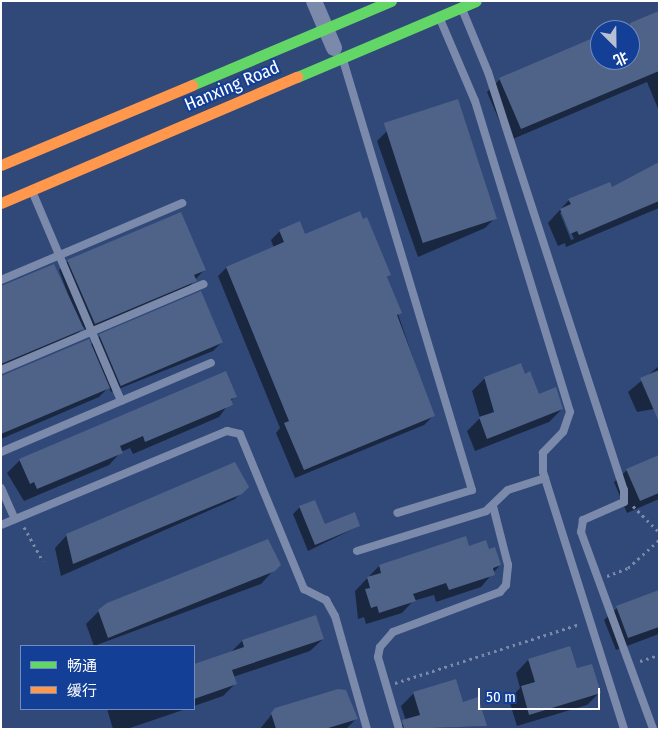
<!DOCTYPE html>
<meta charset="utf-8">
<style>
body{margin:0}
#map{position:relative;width:660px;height:730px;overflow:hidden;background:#314979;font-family:"Fira Sans Condensed","Noto Sans SC",sans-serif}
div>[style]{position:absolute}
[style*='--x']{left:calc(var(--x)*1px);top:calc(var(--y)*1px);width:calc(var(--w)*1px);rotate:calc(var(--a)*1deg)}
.shadow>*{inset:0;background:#0007}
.building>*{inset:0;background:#4f6288;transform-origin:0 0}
.path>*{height:3px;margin-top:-1.5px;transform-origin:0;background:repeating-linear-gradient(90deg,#7b8aab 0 2.5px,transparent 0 6.5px)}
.lane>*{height:8px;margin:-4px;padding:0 4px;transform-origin:4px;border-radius:4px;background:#7b8aab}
.street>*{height:16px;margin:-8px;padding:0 8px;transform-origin:8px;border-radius:8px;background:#7b8aab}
.fast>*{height:11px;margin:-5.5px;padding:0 5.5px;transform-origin:5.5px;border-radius:5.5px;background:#63d668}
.slow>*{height:11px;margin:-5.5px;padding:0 5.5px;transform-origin:5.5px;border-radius:5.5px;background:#ff974d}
span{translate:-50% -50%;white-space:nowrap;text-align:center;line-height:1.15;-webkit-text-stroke:4px #133f97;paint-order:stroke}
.street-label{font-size:18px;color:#fff}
.frame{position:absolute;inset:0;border:2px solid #fff;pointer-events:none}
.legend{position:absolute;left:20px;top:645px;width:175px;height:65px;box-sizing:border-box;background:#133f97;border:1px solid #718cc1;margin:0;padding:6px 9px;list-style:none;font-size:15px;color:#fff}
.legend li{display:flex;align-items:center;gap:10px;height:25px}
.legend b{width:25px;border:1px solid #718cc1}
.north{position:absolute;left:590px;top:20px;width:50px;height:50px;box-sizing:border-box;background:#133f97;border:1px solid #718cc1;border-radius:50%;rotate:157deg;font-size:14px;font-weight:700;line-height:20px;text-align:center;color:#fff}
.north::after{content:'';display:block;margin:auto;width:18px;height:22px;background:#b7bfd0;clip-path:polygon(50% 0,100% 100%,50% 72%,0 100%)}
.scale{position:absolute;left:478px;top:688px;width:122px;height:22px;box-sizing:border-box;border:2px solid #fff;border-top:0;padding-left:6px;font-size:15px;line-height:18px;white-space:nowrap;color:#fff;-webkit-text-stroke:4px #133f97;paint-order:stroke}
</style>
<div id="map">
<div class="shadow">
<div style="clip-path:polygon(659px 12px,659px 111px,647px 82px,508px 141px,487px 92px,500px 79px,600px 37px,600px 60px,630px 60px,630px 30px,616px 30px)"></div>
<div style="clip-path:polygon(387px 131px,495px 218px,485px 228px,418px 257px,377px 141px)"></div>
<div style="clip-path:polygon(evenodd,659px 164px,659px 208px,566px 247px,565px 243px,558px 246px,548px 223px,569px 200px,611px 189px,659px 164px,562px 211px,574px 239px,571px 240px,560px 213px,562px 211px)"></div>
<div style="clip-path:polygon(280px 231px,305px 235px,390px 275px,386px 279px,433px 416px,424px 425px,295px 478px,276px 433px,280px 428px,218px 276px,226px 268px,274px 248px,271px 240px)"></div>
<div style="clip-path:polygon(68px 261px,204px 270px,187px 289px,86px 332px,84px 327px,74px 337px,1px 368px,1px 289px,72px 306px,59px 270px)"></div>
<div style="clip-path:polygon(100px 336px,222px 342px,213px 351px,111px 392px,109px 387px,99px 397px,1px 439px,1px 376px,90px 345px)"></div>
<div style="clip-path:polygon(659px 366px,659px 408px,637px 412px,628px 392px)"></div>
<div style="clip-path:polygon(524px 375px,538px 396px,562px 409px,549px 422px,475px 451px,467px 431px,480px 418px,472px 391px,485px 378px)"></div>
<div style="clip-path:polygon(235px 396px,219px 417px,133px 454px,130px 448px,121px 452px,109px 465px,24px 501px,7px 473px,20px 460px)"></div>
<div style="clip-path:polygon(659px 456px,659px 499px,627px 513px,614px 482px,627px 470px)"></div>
<div style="clip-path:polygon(247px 487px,235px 499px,61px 576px,55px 548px,67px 535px)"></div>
<div style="clip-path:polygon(300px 507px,325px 526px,359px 526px,308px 551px,293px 514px)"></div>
<div style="clip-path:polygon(465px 538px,468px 547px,488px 551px,500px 565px,481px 587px,436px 602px,434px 595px,413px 601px,402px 613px,366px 624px,364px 617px,358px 619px,355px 591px,379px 566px)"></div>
<div style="clip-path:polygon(267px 541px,279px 564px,261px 584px,94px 646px,86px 624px,99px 611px)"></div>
<div style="clip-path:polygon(659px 592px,659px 634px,616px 650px,604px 620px,617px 608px)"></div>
<div style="clip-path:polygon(323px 639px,310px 651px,233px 677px,235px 684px,223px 696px,194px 706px,194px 665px,231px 652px,242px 641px)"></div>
<div style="clip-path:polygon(528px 660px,576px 670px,600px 692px,587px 705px,517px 726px,509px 700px,520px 688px,516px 673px)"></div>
<div style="clip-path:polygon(414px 693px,462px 704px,485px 726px,398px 729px,406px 721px,401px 706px)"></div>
<div style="clip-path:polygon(107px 709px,186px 709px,127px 729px,113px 729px)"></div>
<div style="clip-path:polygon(276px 709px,357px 718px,346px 729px,260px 729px)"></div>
</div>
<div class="building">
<div style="clip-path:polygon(659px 11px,659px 71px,521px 129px,499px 78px,600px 35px,600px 60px,630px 60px,630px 23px)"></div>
<div style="left:458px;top:99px;width:126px;height:78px;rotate:72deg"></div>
<div style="clip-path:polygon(659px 162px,659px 201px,579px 235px,577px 231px,570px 234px,560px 209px,571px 204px,568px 199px,610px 182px,612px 187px)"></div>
<div style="clip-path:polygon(360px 211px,363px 219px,367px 217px,391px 275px,387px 277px,402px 313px,397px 315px,435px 416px,304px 470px,284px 423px,289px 421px,226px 267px,284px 242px,279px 230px,300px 221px,305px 234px)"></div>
<div style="clip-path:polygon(181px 212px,206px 270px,194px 275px,197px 281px,95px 324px,67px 260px)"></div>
<div style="clip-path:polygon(54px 264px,84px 329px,1px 364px,1px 286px)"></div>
<div style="left:201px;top:291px;width:56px;height:111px;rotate:67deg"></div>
<div style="clip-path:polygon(89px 339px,110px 388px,1px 434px,1px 376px)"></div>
<div style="clip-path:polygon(521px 363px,525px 374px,530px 371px,539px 394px,556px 387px,563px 409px,487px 439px,479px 417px,494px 412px,484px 377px)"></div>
<div style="clip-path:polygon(659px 370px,659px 422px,640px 378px)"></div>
<div style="clip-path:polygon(226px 371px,237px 397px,231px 399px,233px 405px,145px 442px,143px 436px,120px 446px,123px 453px,37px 489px,34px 482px,30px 484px,19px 459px)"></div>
<div style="clip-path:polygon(659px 455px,659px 493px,640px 501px,626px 469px)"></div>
<div style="clip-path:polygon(235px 462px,249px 487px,242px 494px,73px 564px,66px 534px)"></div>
<div style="clip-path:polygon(315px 500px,325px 524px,355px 512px,360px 526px,315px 545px,299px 506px)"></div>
<div style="clip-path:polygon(466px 536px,469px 546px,486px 540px,489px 549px,495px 547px,501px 565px,493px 568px,495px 575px,449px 590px,446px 583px,413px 594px,416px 601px,379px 613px,377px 606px,371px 608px,365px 589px,370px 588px,367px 577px,381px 573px,379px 565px)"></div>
<div style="clip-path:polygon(268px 539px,281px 565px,275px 571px,108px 638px,98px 610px,107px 603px)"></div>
<div style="clip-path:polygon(659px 590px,659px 627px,628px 638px,616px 606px)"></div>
<div style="clip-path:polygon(316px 615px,324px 639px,232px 670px,237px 684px,194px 699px,194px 664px,244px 647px,242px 640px)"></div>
<div style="clip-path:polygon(570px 646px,577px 668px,592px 664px,601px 693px,529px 715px,521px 686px,535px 682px,528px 659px)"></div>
<div style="clip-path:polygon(456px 679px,463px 702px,478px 697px,487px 726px,404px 729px,402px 720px,420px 715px,413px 692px)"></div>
<div style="clip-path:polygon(338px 689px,346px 690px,358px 719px,325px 729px,276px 729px,271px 713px,275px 708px)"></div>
</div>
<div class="path">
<div style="--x:633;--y:506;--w:37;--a:45"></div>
<div style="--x:24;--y:527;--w:39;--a:61"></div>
<div style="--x:607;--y:576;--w:22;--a:-21"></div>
<div style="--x:628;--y:568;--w:42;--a:-42.1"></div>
<div style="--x:640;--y:661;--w:20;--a:-18"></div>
<div style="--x:395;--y:683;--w:194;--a:-17.7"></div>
</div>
<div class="lane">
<div style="--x:462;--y:9;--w:68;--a:67.6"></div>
<div style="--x:488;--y:72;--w:440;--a:72"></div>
<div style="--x:624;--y:490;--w:12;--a:90"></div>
<div style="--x:624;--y:502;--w:45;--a:156.3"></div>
<div style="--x:583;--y:520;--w:12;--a:99"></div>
<div style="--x:581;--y:532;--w:210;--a:69.9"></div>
<div style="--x:440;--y:19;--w:89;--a:66.9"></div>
<div style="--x:475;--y:101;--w:325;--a:73"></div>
<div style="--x:570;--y:412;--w:21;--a:109"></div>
<div style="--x:563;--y:432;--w:29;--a:134"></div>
<div style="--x:543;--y:453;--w:19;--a:90"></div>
<div style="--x:543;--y:472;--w:269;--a:72.5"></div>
<div style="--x:343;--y:60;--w:449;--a:73.3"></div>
<div style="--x:472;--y:490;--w:78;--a:163"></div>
<div style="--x:32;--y:191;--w:228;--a:67"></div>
<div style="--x:1;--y:280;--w:197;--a:-23"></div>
<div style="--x:1;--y:370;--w:220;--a:-23"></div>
<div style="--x:1;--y:452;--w:228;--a:-23"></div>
<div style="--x:1;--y:488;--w:34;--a:66"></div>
<div style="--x:1;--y:525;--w:245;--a:-22.6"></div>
<div style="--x:227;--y:431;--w:13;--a:13"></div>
<div style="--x:240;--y:434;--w:168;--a:67.6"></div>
<div style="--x:304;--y:589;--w:25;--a:27"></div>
<div style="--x:326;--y:600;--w:18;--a:61"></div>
<div style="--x:335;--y:616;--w:117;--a:74.2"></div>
<div style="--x:357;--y:551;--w:135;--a:-17.2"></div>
<div style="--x:486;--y:511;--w:30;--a:-44"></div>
<div style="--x:508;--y:490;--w:39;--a:-18"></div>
<div style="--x:399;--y:729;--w:75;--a:-106.3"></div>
<div style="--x:378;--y:657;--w:10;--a:-79"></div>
<div style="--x:380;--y:647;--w:20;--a:-49"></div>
<div style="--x:393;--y:632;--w:114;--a:-20.5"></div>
<div style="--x:500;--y:592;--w:9;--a:-49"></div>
<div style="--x:506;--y:585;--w:20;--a:-84"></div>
<div style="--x:508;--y:565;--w:61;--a:-104.3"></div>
</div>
<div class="street">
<div style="--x:314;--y:1;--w:51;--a:66.9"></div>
</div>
<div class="fast">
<div style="--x:297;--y:77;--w:194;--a:-23"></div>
<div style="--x:192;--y:85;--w:216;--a:-22.9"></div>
</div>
<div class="slow">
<div style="--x:1;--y:165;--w:207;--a:-22.7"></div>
<div style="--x:1;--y:203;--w:322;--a:-23.1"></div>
</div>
<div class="street-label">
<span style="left:232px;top:86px;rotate:-23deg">Hanxing Road</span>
</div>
<div class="frame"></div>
<ul class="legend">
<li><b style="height:6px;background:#63d668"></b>畅通</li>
<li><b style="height:6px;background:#ff974d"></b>缓行</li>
</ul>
<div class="north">北</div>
<div class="scale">50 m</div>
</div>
